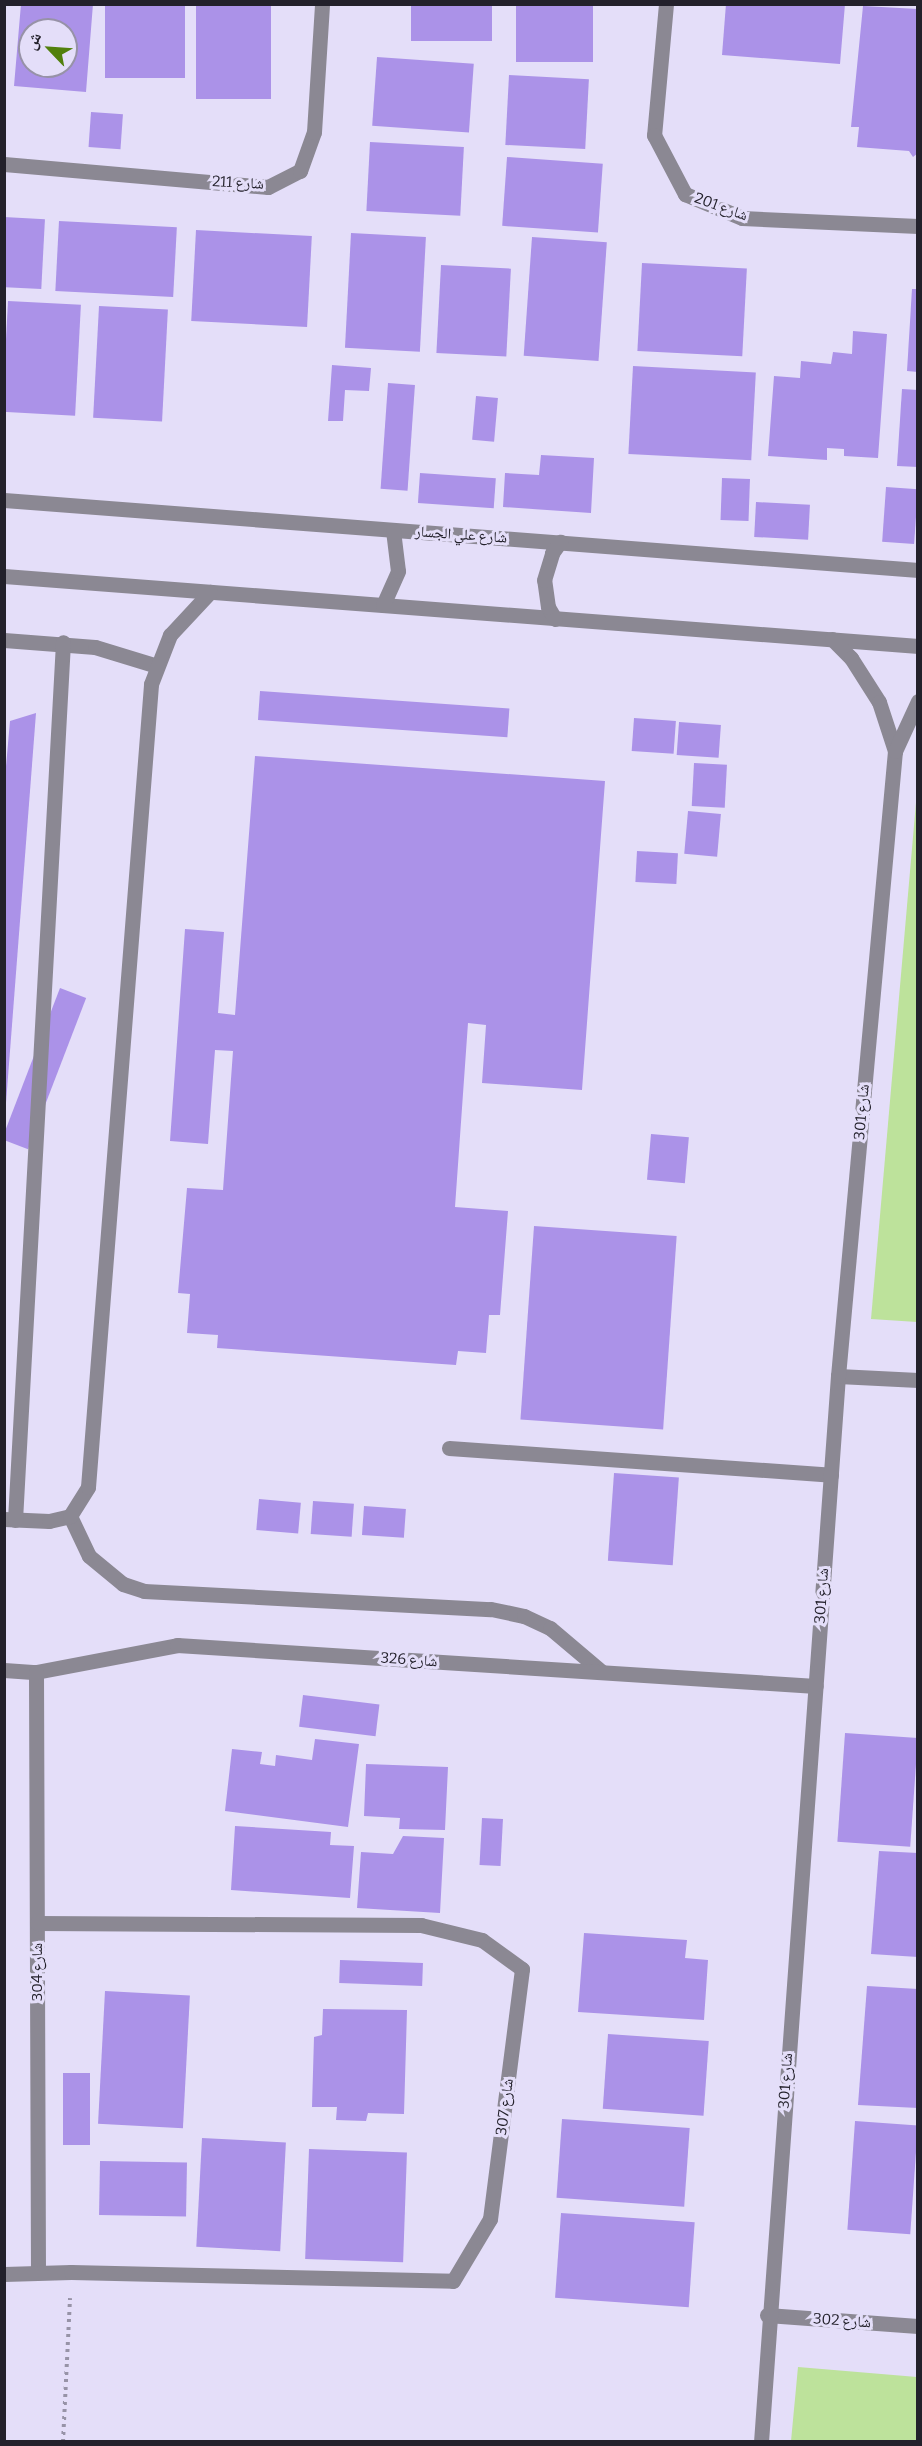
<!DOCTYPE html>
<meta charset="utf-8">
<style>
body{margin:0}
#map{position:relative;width:922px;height:2446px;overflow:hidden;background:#e4def9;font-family:Bitter,"Noto Naskh Arabic",serif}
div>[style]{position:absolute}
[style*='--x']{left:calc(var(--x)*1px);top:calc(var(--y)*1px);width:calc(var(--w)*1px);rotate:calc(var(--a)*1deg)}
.green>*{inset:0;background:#bde29b}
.building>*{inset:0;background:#ab92e8;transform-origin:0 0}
.path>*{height:4px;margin-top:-2px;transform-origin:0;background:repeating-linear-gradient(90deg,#9793a7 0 3px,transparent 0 7.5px)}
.minor>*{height:15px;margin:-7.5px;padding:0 7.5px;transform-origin:7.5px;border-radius:7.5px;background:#8b8893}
span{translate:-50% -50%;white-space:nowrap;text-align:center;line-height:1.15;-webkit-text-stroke:6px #e4def9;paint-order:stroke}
.street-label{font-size:15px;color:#23212b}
.frame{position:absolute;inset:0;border:6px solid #23212b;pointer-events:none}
.north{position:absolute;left:18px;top:18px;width:60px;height:60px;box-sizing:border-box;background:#e4def9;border:2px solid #9792a7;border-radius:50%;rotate:295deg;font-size:16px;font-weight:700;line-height:24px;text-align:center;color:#23212b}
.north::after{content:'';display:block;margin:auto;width:21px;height:27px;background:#52800d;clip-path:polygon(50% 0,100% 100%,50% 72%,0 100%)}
</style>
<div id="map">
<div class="green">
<div style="clip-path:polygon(917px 791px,917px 1322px,871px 1319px)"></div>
<div style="clip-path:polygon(798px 2367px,917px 2377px,917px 2441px,791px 2441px)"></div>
</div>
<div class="building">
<div style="clip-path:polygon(evenodd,21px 4px,93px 4px,86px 92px,14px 86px,21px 4px,30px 30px,66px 30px,66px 66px,30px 66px,30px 30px)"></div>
<div style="left:411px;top:4px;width:81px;height:37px"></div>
<div style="left:516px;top:4px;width:77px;height:58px"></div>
<div style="clip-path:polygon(726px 4px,845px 4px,840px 64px,722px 55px)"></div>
<div style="left:105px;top:5px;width:80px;height:73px"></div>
<div style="left:196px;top:5px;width:75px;height:94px"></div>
<div style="clip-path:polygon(863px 6px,918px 9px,918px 153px,913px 157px,909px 151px,857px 147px,859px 127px,851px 127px)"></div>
<div style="left:377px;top:57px;width:97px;height:69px;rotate:4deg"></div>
<div style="left:509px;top:75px;width:80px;height:70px;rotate:3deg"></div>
<div style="left:91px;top:112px;width:32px;height:35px;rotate:4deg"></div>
<div style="left:370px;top:142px;width:94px;height:69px;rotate:3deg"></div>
<div style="left:507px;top:157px;width:96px;height:69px;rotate:4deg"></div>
<div style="left:4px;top:217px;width:41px;height:70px;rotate:3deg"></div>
<div style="left:59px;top:221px;width:118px;height:70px;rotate:3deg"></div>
<div style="left:196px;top:230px;width:116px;height:91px;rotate:3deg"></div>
<div style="left:351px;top:233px;width:75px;height:115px;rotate:3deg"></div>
<div style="left:532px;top:237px;width:75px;height:119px;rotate:4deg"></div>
<div style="left:642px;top:263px;width:105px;height:88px;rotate:3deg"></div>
<div style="left:441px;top:265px;width:70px;height:88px;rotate:3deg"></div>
<div style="clip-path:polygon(912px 289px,918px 289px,918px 372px,907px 371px)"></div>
<div style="left:8px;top:301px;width:73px;height:111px;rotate:3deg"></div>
<div style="left:99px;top:306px;width:69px;height:112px;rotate:3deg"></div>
<div style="clip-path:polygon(853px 331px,887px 334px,878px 458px,844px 456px,844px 449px,827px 448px,827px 460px,768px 456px,774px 376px,800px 378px,801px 361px,831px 364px,833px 352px,852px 354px)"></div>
<div style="clip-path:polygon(332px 365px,371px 368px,369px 391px,345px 390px,343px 421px,328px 421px)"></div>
<div style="left:633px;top:366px;width:123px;height:88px;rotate:3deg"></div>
<div style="left:388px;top:383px;width:27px;height:106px;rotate:4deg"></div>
<div style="clip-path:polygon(902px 389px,918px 390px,918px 467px,897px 466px)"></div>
<div style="left:476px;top:396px;width:22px;height:44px;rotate:5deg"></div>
<div style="clip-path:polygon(541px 455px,594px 458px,591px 513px,503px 507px,505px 473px,539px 475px)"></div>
<div style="left:420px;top:473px;width:76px;height:30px;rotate:4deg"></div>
<div style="left:722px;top:478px;width:28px;height:42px;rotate:2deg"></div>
<div style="left:886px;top:487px;width:32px;height:55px;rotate:4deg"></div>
<div style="left:756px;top:502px;width:54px;height:35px;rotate:3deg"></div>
<div style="left:260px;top:691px;width:250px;height:29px;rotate:4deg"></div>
<div style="clip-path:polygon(36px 713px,6px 1103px,4px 1103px,4px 789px,10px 721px)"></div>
<div style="left:634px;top:718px;width:42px;height:33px;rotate:4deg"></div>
<div style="left:679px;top:722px;width:42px;height:33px;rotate:4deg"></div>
<div style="clip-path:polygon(255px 756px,605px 781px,582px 1090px,482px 1083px,486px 1025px,468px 1023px,455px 1207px,508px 1211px,500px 1315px,489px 1315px,486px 1353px,458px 1351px,456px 1365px,217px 1348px,218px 1335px,187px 1333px,190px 1294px,178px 1293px,187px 1188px,223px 1190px,233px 1051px,215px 1050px,208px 1144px,170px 1141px,185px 929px,224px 932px,218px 1013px,235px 1015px)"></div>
<div style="left:694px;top:763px;width:33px;height:43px;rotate:3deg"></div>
<div style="left:688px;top:811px;width:33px;height:43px;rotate:5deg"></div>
<div style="left:637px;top:851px;width:41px;height:31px;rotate:3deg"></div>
<div style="left:60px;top:988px;width:28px;height:162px;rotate:21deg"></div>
<div style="left:651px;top:1134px;width:38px;height:46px;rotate:5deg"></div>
<div style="left:534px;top:1226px;width:143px;height:194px;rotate:4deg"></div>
<div style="left:614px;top:1473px;width:65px;height:88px;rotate:4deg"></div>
<div style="left:259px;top:1499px;width:42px;height:31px;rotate:5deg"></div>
<div style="left:313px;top:1501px;width:41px;height:33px;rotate:4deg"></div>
<div style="left:364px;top:1506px;width:42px;height:29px;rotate:4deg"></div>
<div style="left:303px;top:1695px;width:77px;height:32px;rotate:7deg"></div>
<div style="left:845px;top:1733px;width:73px;height:109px;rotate:4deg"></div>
<div style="clip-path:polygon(315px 1739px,359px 1744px,348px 1827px,225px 1811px,232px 1749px,262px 1752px,260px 1764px,275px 1766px,276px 1755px,312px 1760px)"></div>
<div style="clip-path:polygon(366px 1764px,448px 1767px,445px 1830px,399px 1829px,400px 1818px,364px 1816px)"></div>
<div style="left:482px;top:1818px;width:21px;height:47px;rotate:3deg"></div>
<div style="clip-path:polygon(235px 1826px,331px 1832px,330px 1845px,354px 1846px,350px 1898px,231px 1890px)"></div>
<div style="clip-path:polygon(403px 1836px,444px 1838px,440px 1913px,357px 1908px,361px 1852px,393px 1854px)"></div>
<div style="clip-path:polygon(879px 1851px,918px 1853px,918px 1957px,871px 1954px)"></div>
<div style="clip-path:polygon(584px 1933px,687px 1940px,685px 1958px,708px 1960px,704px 2020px,578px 2012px)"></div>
<div style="left:340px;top:1960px;width:83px;height:23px;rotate:2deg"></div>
<div style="clip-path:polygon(867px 1986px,918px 1989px,918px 2108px,858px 2105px)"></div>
<div style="left:105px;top:1991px;width:85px;height:133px;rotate:3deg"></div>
<div style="clip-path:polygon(323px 2009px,407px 2010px,404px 2114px,368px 2113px,366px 2121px,336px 2120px,337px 2107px,312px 2107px,314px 2037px,322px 2035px)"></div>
<div style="left:608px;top:2034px;width:101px;height:75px;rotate:4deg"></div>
<div style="left:63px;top:2073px;width:27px;height:72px"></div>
<div style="left:562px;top:2119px;width:128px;height:79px;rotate:4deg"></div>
<div style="left:855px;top:2121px;width:63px;height:109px;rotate:4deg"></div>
<div style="left:202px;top:2138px;width:84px;height:109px;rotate:3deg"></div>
<div style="left:309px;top:2149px;width:98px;height:110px;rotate:2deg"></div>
<div style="left:100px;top:2161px;width:87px;height:54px;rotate:1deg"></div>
<div style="left:561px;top:2213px;width:134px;height:85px;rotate:4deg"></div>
</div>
<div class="path">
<div style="--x:63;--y:2442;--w:144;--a:-87.2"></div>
</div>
<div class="minor">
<div style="--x:666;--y:4;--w:132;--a:95.2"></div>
<div style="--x:654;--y:135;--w:67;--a:62.3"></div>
<div style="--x:685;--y:194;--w:62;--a:22.8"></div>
<div style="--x:742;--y:218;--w:176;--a:2.6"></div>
<div style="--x:4;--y:164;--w:265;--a:5"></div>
<div style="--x:268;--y:187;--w:36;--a:-27"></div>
<div style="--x:300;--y:171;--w:41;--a:-70.3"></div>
<div style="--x:314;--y:132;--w:128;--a:-86.4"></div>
<div style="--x:4;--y:500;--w:917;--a:4.38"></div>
<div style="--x:4;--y:576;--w:917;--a:4.38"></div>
<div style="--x:383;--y:605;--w:37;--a:-66"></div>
<div style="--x:398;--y:571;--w:41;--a:-97"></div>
<div style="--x:555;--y:619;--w:14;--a:-120"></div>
<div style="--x:548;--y:607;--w:27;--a:-98"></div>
<div style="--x:544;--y:580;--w:28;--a:-73"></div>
<div style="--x:552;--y:553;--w:14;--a:-54"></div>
<div style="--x:832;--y:639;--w:27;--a:45"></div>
<div style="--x:851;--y:658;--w:52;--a:57.5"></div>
<div style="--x:879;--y:702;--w:52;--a:71.9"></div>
<div style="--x:4;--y:640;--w:91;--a:4.4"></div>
<div style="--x:95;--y:647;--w:65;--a:17"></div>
<div style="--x:838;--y:1376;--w:80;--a:2.9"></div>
<div style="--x:449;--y:1448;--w:383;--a:4"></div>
<div style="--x:70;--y:1516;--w:44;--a:64.6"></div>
<div style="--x:89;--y:1556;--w:44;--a:39.5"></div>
<div style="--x:123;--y:1584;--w:22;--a:18"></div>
<div style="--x:144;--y:1591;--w:347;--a:3"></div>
<div style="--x:491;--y:1609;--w:34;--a:12"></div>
<div style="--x:524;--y:1616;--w:29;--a:25"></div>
<div style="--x:550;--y:1628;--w:68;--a:40.2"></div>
<div style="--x:4;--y:1519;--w:45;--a:2.5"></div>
<div style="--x:49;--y:1521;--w:22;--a:-13"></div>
<div style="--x:70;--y:1516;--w:34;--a:-58"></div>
<div style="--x:88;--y:1487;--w:805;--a:-85.51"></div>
<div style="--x:151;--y:684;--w:53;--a:-68.8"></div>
<div style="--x:170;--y:635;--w:59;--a:-47.1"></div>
<div style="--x:15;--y:1520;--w:879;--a:-86.87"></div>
<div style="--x:4;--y:1670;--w:32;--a:4"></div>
<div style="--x:36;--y:1672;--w:144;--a:-10.8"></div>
<div style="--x:177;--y:1645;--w:640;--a:3.67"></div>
<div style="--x:36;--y:1672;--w:600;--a:89.81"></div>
<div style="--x:4;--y:2274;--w:67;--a:-1.7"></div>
<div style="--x:71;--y:2272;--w:382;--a:1.3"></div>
<div style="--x:453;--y:2281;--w:72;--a:-59.2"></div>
<div style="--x:490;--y:2219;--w:252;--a:-82.7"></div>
<div style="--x:522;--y:1969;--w:49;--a:-144.1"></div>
<div style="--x:482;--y:1940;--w:63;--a:-166.2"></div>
<div style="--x:421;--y:1925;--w:384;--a:-179.7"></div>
<div style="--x:767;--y:2315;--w:151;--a:4.2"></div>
<div style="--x:761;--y:2442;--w:1069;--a:-85.87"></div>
<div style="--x:838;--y:1376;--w:628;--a:-84.79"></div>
<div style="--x:895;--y:751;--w:55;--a:-65.3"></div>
</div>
<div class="street-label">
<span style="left:238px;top:183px;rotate:3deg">شارع 211</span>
<span style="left:721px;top:207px;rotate:20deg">شارع 201</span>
<span style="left:461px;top:535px;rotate:4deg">شارع علي الجسار</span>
<span style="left:862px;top:1112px;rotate:-85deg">شارع 301</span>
<span style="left:822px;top:1596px;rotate:-86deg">شارع 301</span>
<span style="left:409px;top:1660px;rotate:4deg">شارع 326</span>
<span style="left:38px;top:1972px;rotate:-90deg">شارع 304</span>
<span style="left:786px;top:2081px;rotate:-86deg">شارع 301</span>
<span style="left:505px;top:2107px;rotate:-83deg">شارع 307</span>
<span style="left:842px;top:2321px;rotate:4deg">شارع 302</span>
</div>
<div class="frame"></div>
<div class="north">ش</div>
</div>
